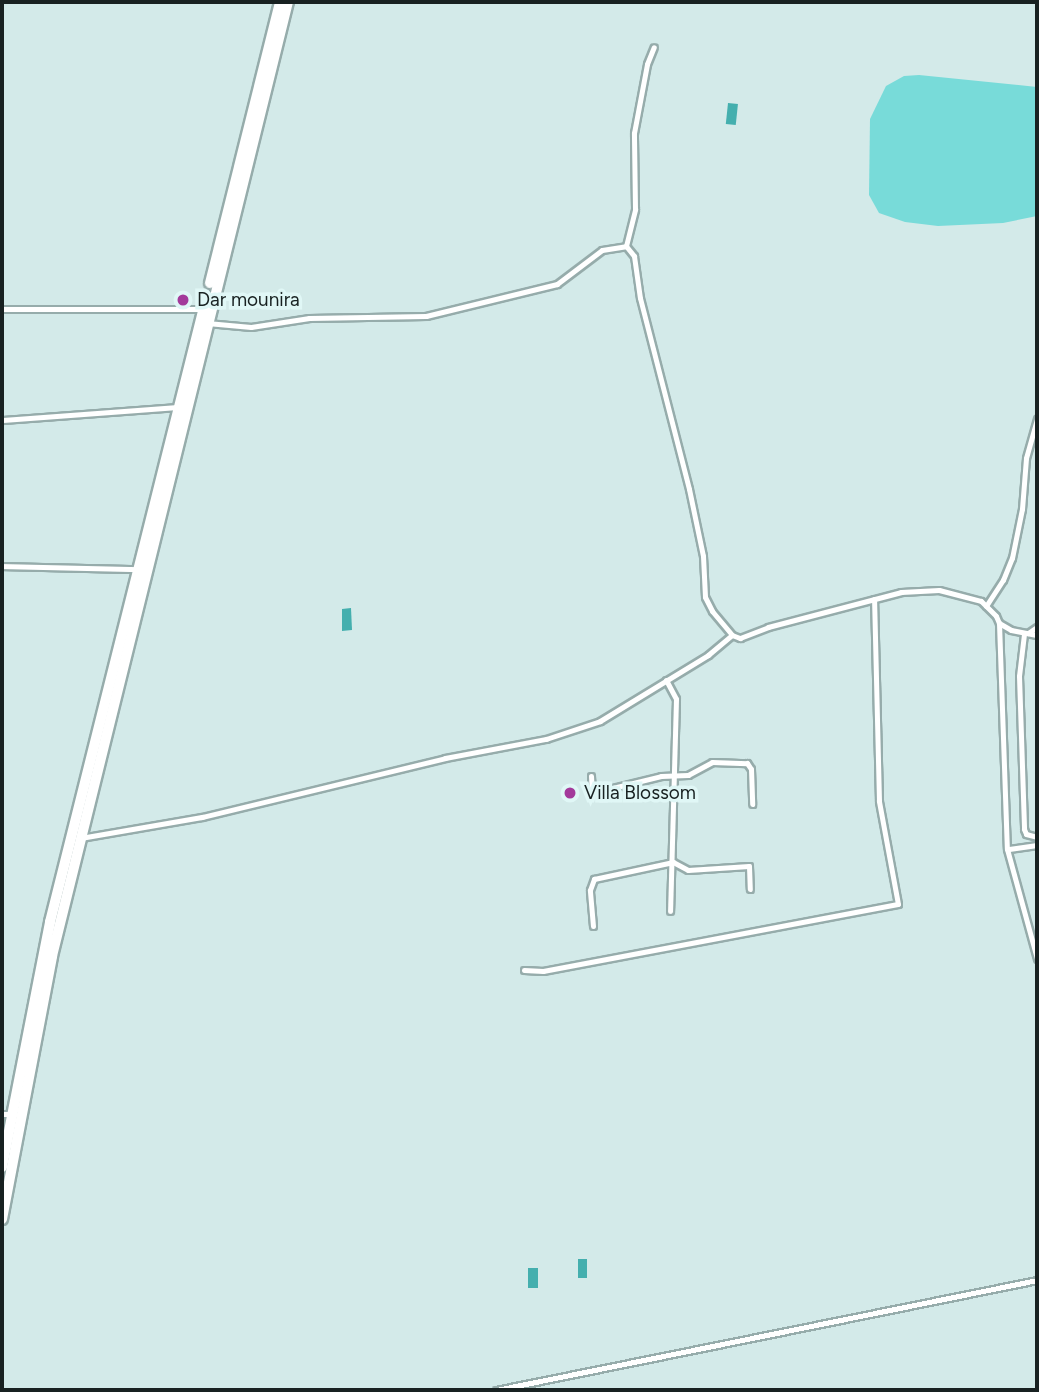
<!DOCTYPE html>
<style>
body{margin:0}
#map{position:relative;width:1039px;height:1392px;overflow:hidden;background:#d3eae9;font-family:Figtree,sans-serif}
div>[style]{position:absolute}
[style*='--x']{left:calc(var(--x)*1px);top:calc(var(--y)*1px);width:calc(var(--w)*1px);rotate:calc(var(--a)*1deg)}
.green>*{inset:0;background:#78dbd9}
.water>*{inset:0;background:#44afae;transform-origin:0 0}
.roads{filter:drop-shadow(2px 0 #96acab) drop-shadow(-2px 0 #96acab) drop-shadow(0 2px #96acab) drop-shadow(0 -2px #96acab)}
.minor>*{height:5px;margin:-2.5px;padding:0 2.5px;transform-origin:2.5px;border-radius:2.5px;background:#fff}
.trunk>*{height:10px;margin:-5px;padding:0 5px;transform-origin:5px;border-radius:5px;background:#fff}
.dots>*{width:19px;height:19px;translate:-50% -50%;box-sizing:border-box;border:4px solid #e0f7f6;border-radius:50%}
span{translate:-50% -50%;white-space:nowrap;text-align:center;line-height:1.15;-webkit-text-stroke:7px #e0f7f6;paint-order:stroke}
.poi-label{font-size:19px;color:#182121}
.left{translate:0 -50%;text-align:left}
.frame{position:absolute;inset:0;border:4px solid #182121;pointer-events:none}
</style>
<div id="map">
<div class="green">
<div style="clip-path:polygon(919px 75px,1037px 87px,1037px 216px,1003px 223px,938px 226px,905px 222px,879px 213px,869px 195px,870px 119px,886px 86px,904px 76px)"></div>
</div>
<div class="water">
<div style="left:728px;top:103px;width:10px;height:21px;rotate:6deg"></div>
<div style="clip-path:polygon(351px 608px,352px 630px,342px 631px,342px 609px)"></div>
<div style="left:578px;top:1259px;width:9px;height:19px"></div>
<div style="left:528px;top:1268px;width:10px;height:20px"></div>
</div>
<div class="roads">
<div class="minor">
<div style="--x:626;--y:246;--w:38;--a:-76"></div>
<div style="--x:635;--y:209;--w:76;--a:-90.8"></div>
<div style="--x:634;--y:133;--w:70;--a:-79.3"></div>
<div style="--x:647;--y:64;--w:18;--a:-68"></div>
<div style="--x:2;--y:309;--w:202;--a:0"></div>
<div style="--x:207;--y:323;--w:44;--a:5.2"></div>
<div style="--x:251;--y:327;--w:59;--a:-8.8"></div>
<div style="--x:309;--y:318;--w:117;--a:-1"></div>
<div style="--x:426;--y:316;--w:135;--a:-13.7"></div>
<div style="--x:557;--y:284;--w:56;--a:-37.1"></div>
<div style="--x:602;--y:250;--w:24;--a:-9"></div>
<div style="--x:626;--y:246;--w:13;--a:51"></div>
<div style="--x:634;--y:256;--w:42;--a:81.9"></div>
<div style="--x:640;--y:298;--w:197;--a:75.6"></div>
<div style="--x:689;--y:489;--w:68;--a:78.2"></div>
<div style="--x:703;--y:556;--w:41;--a:87.2"></div>
<div style="--x:705;--y:597;--w:16;--a:63"></div>
<div style="--x:712;--y:611;--w:31;--a:50"></div>
<div style="--x:2;--y:420;--w:177;--a:-4.2"></div>
<div style="--x:2;--y:566;--w:136;--a:1.3"></div>
<div style="--x:986;--y:606;--w:31;--a:-57"></div>
<div style="--x:1003;--y:580;--w:24;--a:-68"></div>
<div style="--x:1012;--y:558;--w:50;--a:-78.5"></div>
<div style="--x:1022;--y:509;--w:51;--a:-85.5"></div>
<div style="--x:1026;--y:458;--w:41;--a:-74.2"></div>
<div style="--x:999;--y:623;--w:14;--a:30"></div>
<div style="--x:1011;--y:630;--w:26;--a:11"></div>
<div style="--x:1028;--y:633;--w:11;--a:-34"></div>
<div style="--x:1024;--y:634;--w:42;--a:96.8"></div>
<div style="--x:1019;--y:676;--w:153;--a:88.1"></div>
<div style="--x:1024;--y:829;--w:5;--a:68"></div>
<div style="--x:1026;--y:834;--w:11;--a:15"></div>
<div style="--x:666;--y:680;--w:21;--a:62"></div>
<div style="--x:676;--y:699;--w:212;--a:91.6"></div>
<div style="--x:591;--y:776;--w:17;--a:87"></div>
<div style="--x:592;--y:793;--w:71;--a:-13.8"></div>
<div style="--x:661;--y:776;--w:27;--a:-2"></div>
<div style="--x:688;--y:775;--w:27;--a:-28"></div>
<div style="--x:712;--y:762;--w:35;--a:2"></div>
<div style="--x:747;--y:763;--w:7;--a:56"></div>
<div style="--x:751;--y:769;--w:35;--a:88"></div>
<div style="--x:80;--y:838;--w:124;--a:-9.8"></div>
<div style="--x:202;--y:817;--w:250;--a:-13.6"></div>
<div style="--x:445;--y:758;--w:103;--a:-10.7"></div>
<div style="--x:546;--y:739;--w:57;--a:-18.4"></div>
<div style="--x:600;--y:721;--w:127;--a:-31.4"></div>
<div style="--x:708;--y:655;--w:31;--a:-40"></div>
<div style="--x:732;--y:635;--w:9;--a:21"></div>
<div style="--x:740;--y:638;--w:30;--a:-21"></div>
<div style="--x:768;--y:627;--w:138;--a:-14.7"></div>
<div style="--x:901;--y:592;--w:38;--a:-3"></div>
<div style="--x:939;--y:590;--w:43;--a:14.7"></div>
<div style="--x:981;--y:601;--w:21;--a:45"></div>
<div style="--x:996;--y:616;--w:8;--a:67"></div>
<div style="--x:999;--y:623;--w:226;--a:88"></div>
<div style="--x:1037;--y:845;--w:30;--a:172"></div>
<div style="--x:1007;--y:849;--w:114;--a:74.7"></div>
<div style="--x:593;--y:926;--w:36;--a:-95"></div>
<div style="--x:590;--y:890;--w:12;--a:-70"></div>
<div style="--x:594;--y:879;--w:81;--a:-12.1"></div>
<div style="--x:673;--y:862;--w:17;--a:28"></div>
<div style="--x:688;--y:870;--w:61;--a:-3.8"></div>
<div style="--x:749;--y:866;--w:23;--a:88"></div>
<div style="--x:524;--y:970;--w:19;--a:3"></div>
<div style="--x:543;--y:971;--w:361;--a:-10.7"></div>
<div style="--x:898;--y:904;--w:105;--a:-100.5"></div>
<div style="--x:879;--y:801;--w:202;--a:-91.4"></div>
<div style="--x:2;--y:1114;--w:10;--a:0"></div>
<div style="--x:496;--y:1390;--w:552;--a:-11.49"></div>
</div>
<div class="trunk">
<div style="--x:210;--y:283;--w:290;--a:-76"></div>
<div style="--x:2;--y:1167;--w:250;--a:-78.9"></div>
<div style="--x:50;--y:922;--w:630;--a:-75.94"></div>
<div style="--x:2;--y:1219;--w:268;--a:-79.2"></div>
<div style="--x:52;--y:956;--w:983;--a:-76.11"></div>
</div>
</div>
<div class="dots">
<div style="left:183px;top:300px;background:#a33a9b"></div>
<div style="left:570px;top:793px;background:#a33a9b"></div>
</div>
<div class="poi-label">
<span class="left" style="left:197px;top:300px">Dar mounira</span>
<span class="left" style="left:584px;top:793px">Villa Blossom</span>
</div>
<div class="frame"></div>
</div>
